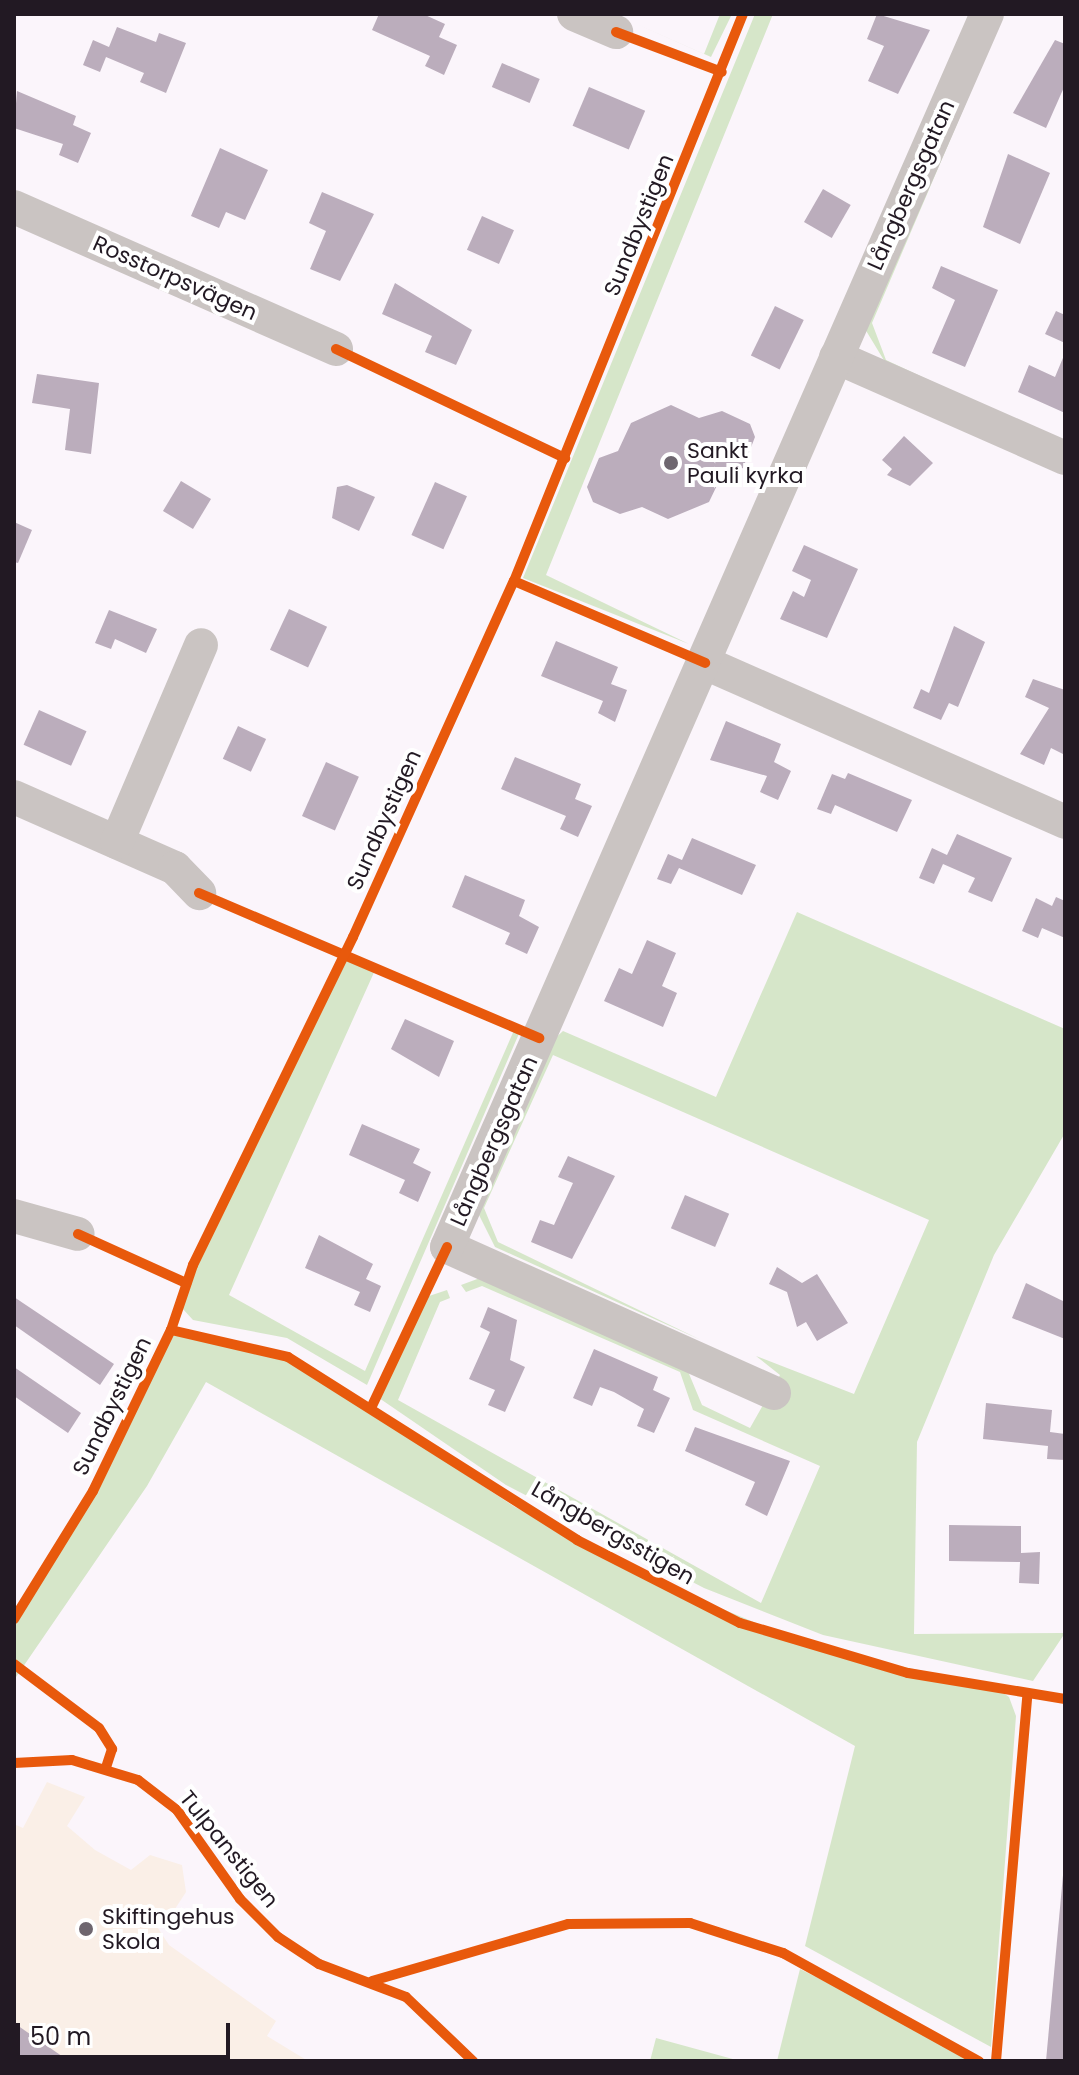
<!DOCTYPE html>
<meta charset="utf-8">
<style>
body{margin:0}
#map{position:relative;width:1079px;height:2075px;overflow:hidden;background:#fbf5fb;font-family:Poppins,sans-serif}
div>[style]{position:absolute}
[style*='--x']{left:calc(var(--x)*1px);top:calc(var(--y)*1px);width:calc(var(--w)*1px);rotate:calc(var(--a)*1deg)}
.education>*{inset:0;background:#faefe7}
.green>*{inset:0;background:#d6e6c9}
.building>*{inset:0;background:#bbadbc;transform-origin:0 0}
.minor>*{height:34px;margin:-17px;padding:0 17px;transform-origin:17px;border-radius:17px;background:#cac4c2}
.cycleway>*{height:10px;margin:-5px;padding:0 5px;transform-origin:5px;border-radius:5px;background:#e8590c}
.dots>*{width:22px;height:22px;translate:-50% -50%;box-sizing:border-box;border:4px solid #fff;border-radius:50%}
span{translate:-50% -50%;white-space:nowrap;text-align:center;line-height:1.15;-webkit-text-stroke:8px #fff;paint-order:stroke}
.street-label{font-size:22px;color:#221923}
.poi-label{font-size:22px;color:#221923}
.left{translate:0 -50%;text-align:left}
.frame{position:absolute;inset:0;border:16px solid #221923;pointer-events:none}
.scale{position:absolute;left:16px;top:2023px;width:214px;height:36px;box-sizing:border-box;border:4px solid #221923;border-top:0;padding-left:10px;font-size:24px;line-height:28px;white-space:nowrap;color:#221923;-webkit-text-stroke:6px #fff;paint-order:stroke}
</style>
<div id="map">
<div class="education">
<div style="clip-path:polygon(47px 1782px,85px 1797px,67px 1826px,95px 1850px,131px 1870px,150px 1855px,182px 1865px,186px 1892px,175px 1909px,148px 1913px,169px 1945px,276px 2021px,267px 2036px,308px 2061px,14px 2061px,14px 1824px,23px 1828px)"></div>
</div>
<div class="green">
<div style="clip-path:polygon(614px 14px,704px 54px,720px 14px,732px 14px,711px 57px)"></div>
<div style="clip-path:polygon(755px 14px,773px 14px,546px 575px,689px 644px,523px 578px)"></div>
<div style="clip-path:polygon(1004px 14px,872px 323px,886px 360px,1013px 419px,885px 362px,865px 329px)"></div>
<div style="clip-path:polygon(797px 912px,1065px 1029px,1065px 1133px,994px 1255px,917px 1442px,914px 1634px,1063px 1633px,1065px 1570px,1065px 1633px,1033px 1681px,823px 1635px,704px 1588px,506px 1485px,379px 1398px,426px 1297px,447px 1290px,450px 1298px,440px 1302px,398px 1400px,761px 1603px,820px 1466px,693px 1410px,680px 1372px,482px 1286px,466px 1292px,461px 1285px,480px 1278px,687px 1369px,702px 1405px,750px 1428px,780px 1375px,756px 1356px,854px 1394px,929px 1220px,553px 1055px,484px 1208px,498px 1242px,701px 1340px,495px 1247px,478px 1213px,551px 1042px,563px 1031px,716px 1097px)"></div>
<div style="clip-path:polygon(evenodd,344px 951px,521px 1029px,367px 1385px,287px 1338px,193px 1320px,182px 1308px,205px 1239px,344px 951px,376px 968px,515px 1028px,365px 1371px,229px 1295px,376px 968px)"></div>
<div style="clip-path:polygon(172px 1332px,282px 1354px,515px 1507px,696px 1598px,816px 1648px,993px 1686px,1009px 1697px,1016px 1716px,991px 2047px,805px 1946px,855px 1746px,206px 1382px,147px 1486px,14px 1680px,14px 1621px,105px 1477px)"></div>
<div style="clip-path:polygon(800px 1969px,832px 1985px,970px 2061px,777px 2061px)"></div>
<div style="clip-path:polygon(656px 2038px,740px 2061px,650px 2061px)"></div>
</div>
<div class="building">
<div style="clip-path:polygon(379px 14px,423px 14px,445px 24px,439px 37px,457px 45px,444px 75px,425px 66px,430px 56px,372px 30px)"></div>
<div style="clip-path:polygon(877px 14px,930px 30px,898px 94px,868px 81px,884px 46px,867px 39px)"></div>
<div style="clip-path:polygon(117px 27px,156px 42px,159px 33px,186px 43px,166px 93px,140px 82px,144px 73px,106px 57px,100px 72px,83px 65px,93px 40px,109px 47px)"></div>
<div style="clip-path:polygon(1055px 40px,1065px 44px,1065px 85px,1046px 128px,1013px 113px)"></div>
<div style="left:502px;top:63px;width:41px;height:26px;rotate:23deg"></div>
<div style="left:589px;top:87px;width:61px;height:42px;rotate:23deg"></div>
<div style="clip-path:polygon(17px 91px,76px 116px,73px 125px,91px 133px,78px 163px,59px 155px,63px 144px,14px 128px)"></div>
<div style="clip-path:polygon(220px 148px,268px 170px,245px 220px,226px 212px,219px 228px,191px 216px)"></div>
<div style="clip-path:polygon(1008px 154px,1050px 173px,1020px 244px,983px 227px)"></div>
<div style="left:823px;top:189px;width:32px;height:38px;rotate:30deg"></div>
<div style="clip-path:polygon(322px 192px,374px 214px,340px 281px,310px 269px,326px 231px,309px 223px)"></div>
<div style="left:482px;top:216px;width:35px;height:37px;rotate:24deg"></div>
<div style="clip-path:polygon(941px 266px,998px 290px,965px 367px,932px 353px,955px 300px,932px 288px)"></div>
<div style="clip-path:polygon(395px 283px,472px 330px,456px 365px,425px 352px,432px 336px,382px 314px)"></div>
<div style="left:775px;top:306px;width:32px;height:55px;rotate:26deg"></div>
<div style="clip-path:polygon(1056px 311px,1065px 315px,1065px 343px,1045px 334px)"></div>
<div style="clip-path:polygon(1065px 353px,1065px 413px,1018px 392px,1029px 365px,1055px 377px)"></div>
<div style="clip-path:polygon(37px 374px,99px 383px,91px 454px,65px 450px,70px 409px,32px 403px)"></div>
<div style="clip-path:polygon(671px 405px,699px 418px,722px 411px,750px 424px,755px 437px,743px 468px,722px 475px,709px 502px,668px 519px,642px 507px,620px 514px,593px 502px,587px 487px,599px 458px,618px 451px,631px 423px)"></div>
<div style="clip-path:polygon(904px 436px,933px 463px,910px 486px,887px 475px,892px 469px,882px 460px)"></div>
<div style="left:181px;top:481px;width:35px;height:35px;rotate:31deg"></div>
<div style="left:435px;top:482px;width:35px;height:58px;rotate:24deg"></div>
<div style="clip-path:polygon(347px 485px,375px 497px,359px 531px,332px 518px,337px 487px)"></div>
<div style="clip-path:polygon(14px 522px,32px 530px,18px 563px,14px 562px)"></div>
<div style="clip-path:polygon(804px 545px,858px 569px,827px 638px,780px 619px,793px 591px,804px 597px,811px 580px,792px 571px)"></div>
<div style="left:289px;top:609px;width:42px;height:45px;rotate:25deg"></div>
<div style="clip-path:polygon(109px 610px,157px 629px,146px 653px,115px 639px,111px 649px,95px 643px)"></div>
<div style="clip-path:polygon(954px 626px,985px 642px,958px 707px,949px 703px,941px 720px,913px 708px,921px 689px,929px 693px)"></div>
<div style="clip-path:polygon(556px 641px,618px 667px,611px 684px,627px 690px,615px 722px,598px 713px,603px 701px,541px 676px)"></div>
<div style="clip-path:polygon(1033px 679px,1065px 690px,1065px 755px,1051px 748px,1044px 765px,1020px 754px,1049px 708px,1025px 697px)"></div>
<div style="left:39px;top:710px;width:52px;height:38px;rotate:24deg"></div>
<div style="clip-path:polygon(726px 721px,781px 744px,774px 762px,791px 771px,778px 800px,760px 792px,767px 776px,710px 760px)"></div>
<div style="left:238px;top:726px;width:31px;height:36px;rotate:25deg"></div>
<div style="clip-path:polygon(515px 757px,581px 784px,575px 799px,592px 806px,578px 837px,560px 829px,566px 816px,501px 789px)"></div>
<div style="left:326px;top:762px;width:36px;height:59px;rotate:24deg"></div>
<div style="clip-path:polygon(848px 773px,912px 800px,897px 832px,835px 805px,831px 814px,817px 809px,832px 774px,845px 779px)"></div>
<div style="clip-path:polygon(957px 834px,1012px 858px,992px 902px,968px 892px,975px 878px,943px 864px,934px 884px,919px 878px,932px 848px,947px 855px)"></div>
<div style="clip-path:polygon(692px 838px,756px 865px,742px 895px,679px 868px,671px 884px,657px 879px,668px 854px,682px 860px)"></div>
<div style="clip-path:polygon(465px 875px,525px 900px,519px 916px,539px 927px,527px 954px,505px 944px,510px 933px,452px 907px)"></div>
<div style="clip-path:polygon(1056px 897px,1065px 901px,1065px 938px,1042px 928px,1038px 938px,1022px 931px,1036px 898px,1052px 906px)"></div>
<div style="clip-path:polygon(647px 940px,676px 953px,662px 986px,677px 993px,663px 1027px,604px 1001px,619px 968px,632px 974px)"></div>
<div style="clip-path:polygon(405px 1019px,454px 1041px,439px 1077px,391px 1049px)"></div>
<div style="clip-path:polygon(362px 1124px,420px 1149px,413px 1163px,431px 1172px,418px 1202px,399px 1193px,405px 1180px,349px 1155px)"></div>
<div style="clip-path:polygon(568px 1156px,615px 1176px,572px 1259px,531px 1242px,540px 1220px,554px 1225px,573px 1183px,558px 1177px)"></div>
<div style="left:685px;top:1195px;width:48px;height:36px;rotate:23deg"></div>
<div style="clip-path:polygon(319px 1235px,373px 1264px,366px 1279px,381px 1286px,370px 1312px,354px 1305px,360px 1292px,305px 1268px)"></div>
<div style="clip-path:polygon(777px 1267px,802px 1283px,817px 1274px,848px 1323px,817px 1341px,806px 1322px,797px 1327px,787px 1292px,769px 1284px)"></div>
<div style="clip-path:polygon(1026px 1283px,1065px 1302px,1065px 1339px,1012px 1318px)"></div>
<div style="clip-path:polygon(14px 1297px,114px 1364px,100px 1385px,14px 1325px)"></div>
<div style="clip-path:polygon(488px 1307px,517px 1320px,510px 1360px,525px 1367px,505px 1412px,488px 1405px,495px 1390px,469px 1379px,490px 1332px,480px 1327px)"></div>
<div style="clip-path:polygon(594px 1349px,658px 1377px,653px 1390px,670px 1398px,654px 1433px,637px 1426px,644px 1409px,614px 1392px,600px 1387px,592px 1406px,573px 1398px)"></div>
<div style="clip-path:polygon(14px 1367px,81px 1413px,68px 1433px,14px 1396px)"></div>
<div style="clip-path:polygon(986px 1403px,1052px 1410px,1050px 1432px,1065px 1434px,1065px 1460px,1047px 1459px,1048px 1446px,983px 1439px)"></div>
<div style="clip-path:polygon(695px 1427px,790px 1461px,767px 1516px,745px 1505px,755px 1482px,685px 1451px)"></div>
<div style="clip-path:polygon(949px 1525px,1021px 1526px,1021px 1553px,1040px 1552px,1039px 1584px,1019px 1583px,1020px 1562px,949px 1561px)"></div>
<div style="clip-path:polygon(1063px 1875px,1065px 2061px,1046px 2061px)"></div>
<div style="clip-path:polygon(14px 2023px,69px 2061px,14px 2061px)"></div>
</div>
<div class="minor">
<div style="--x:574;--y:14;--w:46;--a:23.2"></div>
<div style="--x:14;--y:207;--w:352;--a:23.8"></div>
<div style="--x:836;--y:357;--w:250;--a:23.8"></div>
<div style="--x:705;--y:663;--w:394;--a:23.8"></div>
<div style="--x:14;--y:797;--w:176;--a:23.8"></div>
<div style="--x:175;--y:868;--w:35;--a:46"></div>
<div style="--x:117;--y:842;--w:214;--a:-66.9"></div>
<div style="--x:14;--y:1216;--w:66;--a:15.7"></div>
<div style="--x:774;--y:1393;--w:358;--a:-155.9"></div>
<div style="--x:447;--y:1247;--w:1346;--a:-66.35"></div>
</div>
<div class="cycleway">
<div style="--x:616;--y:32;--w:113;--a:20.7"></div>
<div style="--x:336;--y:349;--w:254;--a:25.5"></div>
<div style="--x:514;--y:581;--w:208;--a:23.2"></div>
<div style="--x:199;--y:893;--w:370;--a:23.1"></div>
<div style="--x:78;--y:1234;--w:119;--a:24.4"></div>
<div style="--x:171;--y:1330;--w:120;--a:13"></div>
<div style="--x:288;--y:1357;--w:342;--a:32.3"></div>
<div style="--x:577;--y:1540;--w:183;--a:27"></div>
<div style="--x:740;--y:1623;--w:175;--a:16.6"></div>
<div style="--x:908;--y:1673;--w:159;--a:9.4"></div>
<div style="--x:371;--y:1408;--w:178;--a:-64.7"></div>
<div style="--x:14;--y:1619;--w:150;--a:-58.3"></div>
<div style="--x:93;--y:1491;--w:179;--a:-64.2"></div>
<div style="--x:171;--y:1330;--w:69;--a:-71.3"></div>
<div style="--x:193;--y:1265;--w:365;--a:-64"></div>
<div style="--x:353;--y:937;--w:391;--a:-65.7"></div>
<div style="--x:514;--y:581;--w:611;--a:-68.01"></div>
<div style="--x:14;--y:1664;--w:106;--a:37"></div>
<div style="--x:99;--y:1728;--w:25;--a:58"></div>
<div style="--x:112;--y:1749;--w:20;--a:108"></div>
<div style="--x:14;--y:1763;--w:58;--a:-3"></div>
<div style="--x:72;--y:1760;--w:69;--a:16.9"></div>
<div style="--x:138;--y:1780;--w:49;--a:37.6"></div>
<div style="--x:177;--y:1810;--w:109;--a:54.7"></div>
<div style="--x:240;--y:1899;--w:54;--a:45"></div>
<div style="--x:278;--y:1937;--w:49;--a:33.4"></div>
<div style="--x:319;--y:1964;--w:93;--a:20.8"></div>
<div style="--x:406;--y:1997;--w:93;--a:43.7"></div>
<div style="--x:372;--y:1981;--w:204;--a:-16.2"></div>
<div style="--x:568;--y:1924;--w:122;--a:-0.5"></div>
<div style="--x:690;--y:1923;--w:98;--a:17.9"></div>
<div style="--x:783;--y:1953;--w:224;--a:28.9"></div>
<div style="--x:996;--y:2061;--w:365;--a:-85.1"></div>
</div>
<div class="dots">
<div style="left:671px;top:463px;background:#6e666f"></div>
<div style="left:86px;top:1929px;background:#6e666f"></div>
</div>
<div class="street-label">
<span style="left:911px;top:185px;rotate:-66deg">Långbergsgatan</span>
<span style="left:639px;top:225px;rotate:-68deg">Sundbystigen</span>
<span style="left:175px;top:278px;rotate:24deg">Rosstorpsvägen</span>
<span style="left:384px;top:820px;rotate:-66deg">Sundbystigen</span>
<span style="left:494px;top:1141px;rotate:-66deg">Långbergsgatan</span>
<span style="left:112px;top:1406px;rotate:-64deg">Sundbystigen</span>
<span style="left:613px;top:1533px;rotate:30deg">Långbergsstigen</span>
<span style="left:229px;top:1849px;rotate:51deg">Tulpanstigen</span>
</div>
<div class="poi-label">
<span class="left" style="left:687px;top:463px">Sankt<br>Pauli kyrka</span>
<span class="left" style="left:102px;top:1929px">Skiftingehus<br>Skola</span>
</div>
<div class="frame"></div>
<div class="scale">50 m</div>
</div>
